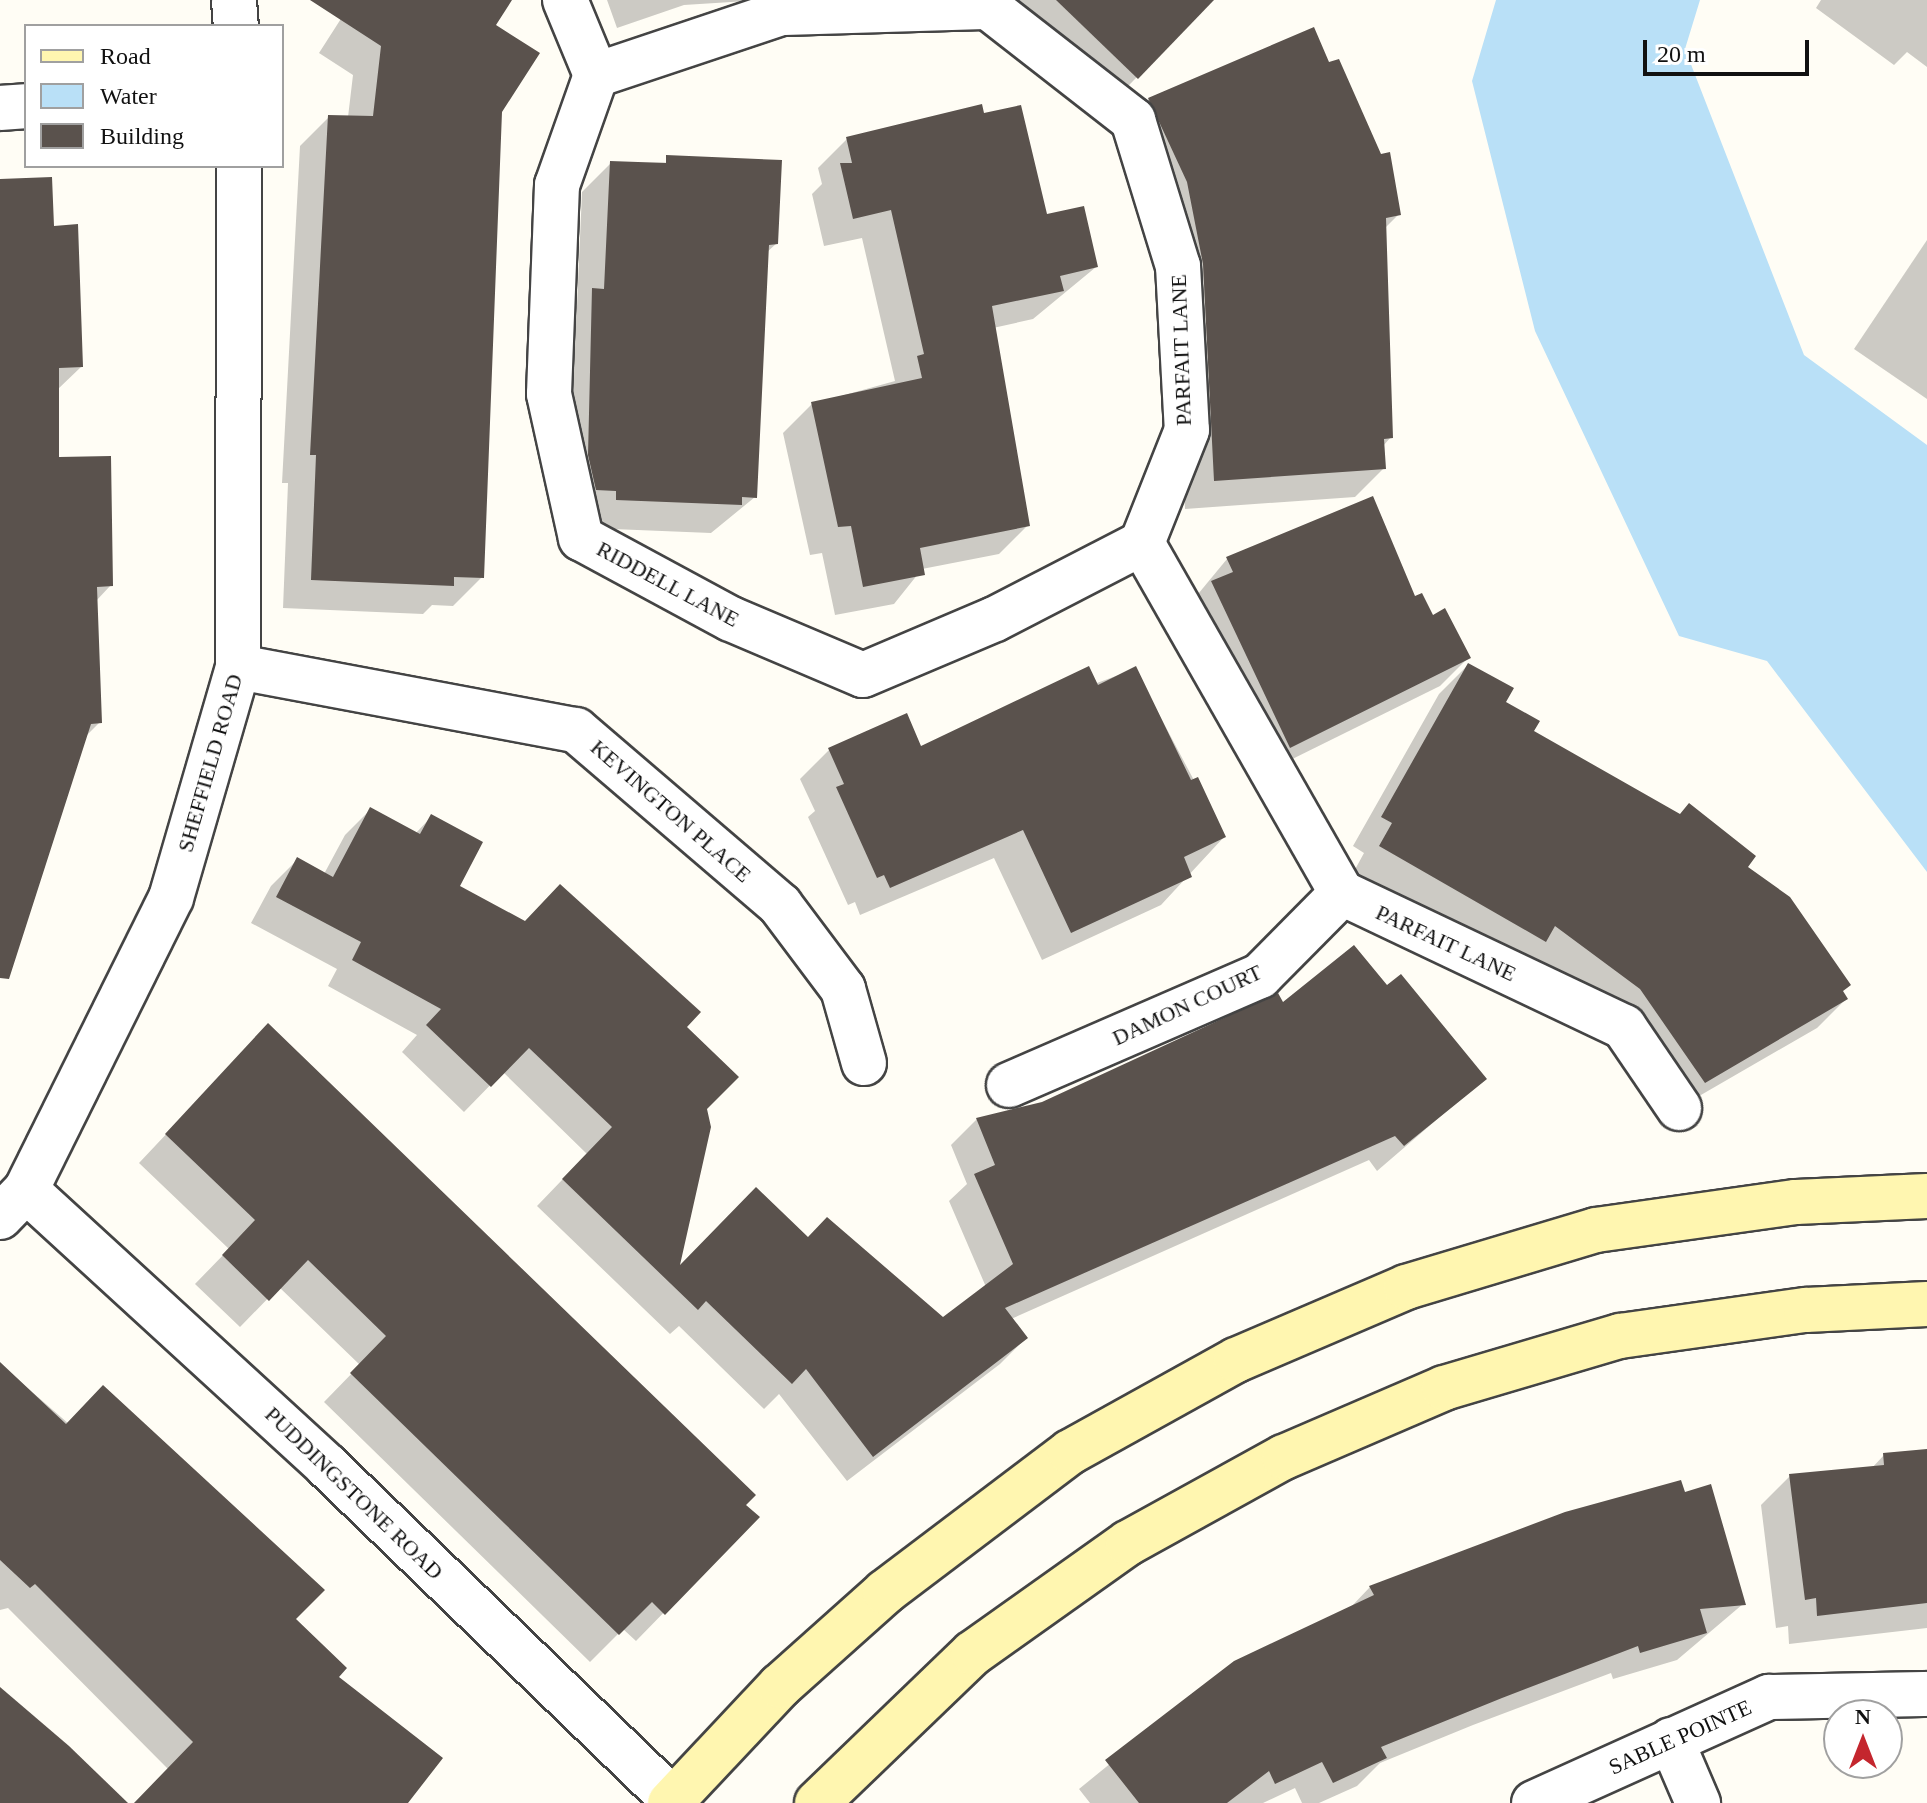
<!DOCTYPE html>
<style>
body{margin:0}
#map{position:relative;width:1927px;height:1803px;overflow:hidden;background:#fffdf5;font-family:"Times New Roman",serif}
div>[style]{position:absolute}
[style*='--x']{left:calc(var(--x)*1px);top:calc(var(--y)*1px);width:calc(var(--w)*1px);rotate:calc(var(--a)*1deg)}
.water>*{inset:0;background:#b9e0f7}
.shadow>*{inset:0;background:#0003}
.building>*{inset:0;background:#5a524d}
.roads{filter:drop-shadow(2px 0 #444) drop-shadow(-2px 0 #444) drop-shadow(0 2px #444) drop-shadow(0 -2px #444)}
.street>*{height:44px;margin:-22px;padding:0 22px;transform-origin:22px;border-radius:22px;background:#fff}
.secondary>*{height:44px;margin:-22px;padding:0 22px;transform-origin:22px;border-radius:22px;background:#fff6b0}
span{translate:-50% -50%;white-space:nowrap;text-align:center;line-height:1.15;-webkit-text-stroke:8px #fff;paint-order:stroke}
.street-label{font-size:22px;color:#111}
.legend{position:absolute;left:24px;top:24px;width:260px;height:144px;box-sizing:border-box;background:#fff;border:2px solid #a0a0a0;margin:0;padding:10px 14px;list-style:none;font-size:24px;color:#111}
.legend li{display:flex;align-items:center;gap:16px;height:40px}
.legend b{width:40px;border:2px solid #a0a0a0}
.north{position:absolute;left:1823px;top:1699px;width:80px;height:80px;box-sizing:border-box;background:#fff;border:2px solid #a0a0a0;border-radius:50%;rotate:0deg;font-size:22px;font-weight:700;line-height:32px;text-align:center;color:#111}
.north::after{content:'';display:block;margin:auto;width:28px;height:36px;background:#c4262e;clip-path:polygon(50% 0,100% 100%,50% 72%,0 100%)}
.scale{position:absolute;left:1643px;top:40px;width:166px;height:36px;box-sizing:border-box;border:4px solid #111;border-top:0;padding-left:10px;font-size:24px;line-height:28px;white-space:nowrap;color:#111;-webkit-text-stroke:6px #fff;paint-order:stroke}
</style>
<div id="map">
<div class="water">
<div style="clip-path:polygon(1496px 0,1700px 0,1685px 49px,1804px 355px,1927px 445px,1927px 872px,1767px 661px,1679px 636px,1535px 331px,1472px 81px)"></div>
</div>
<div class="shadow">
<div style="clip-path:polygon(353px 0,477px 0,500px 111px,482px 577px,453px 606px,432px 605px,423px 614px,283px 608px,288px 483px,282px 483px,300px 146px,329px 117px,348px 117px,353px 75px,319px 53px)"></div>
<div style="clip-path:polygon(607px 0,763px 0,684px 5px,617px 28px)"></div>
<div style="clip-path:polygon(941px 0,1211px 0,1108px 107px)"></div>
<div style="clip-path:polygon(1821px 0,1927px 0,1927px 67px,1907px 52px,1894px 65px,1816px 8px)"></div>
<div style="clip-path:polygon(1328px 65px,1380px 156px,1399px 214px,1384px 229px,1391px 437px,1383px 446px,1384px 468px,1355px 497px,1185px 509px,1175px 294px,1120px 128px,1149px 99px)"></div>
<div style="clip-path:polygon(982px 115px,1045px 216px,1096px 267px,1033px 319px,993px 328px,1028px 525px,999px 554px,922px 569px,894px 604px,835px 615px,822px 553px,810px 555px,783px 433px,812px 404px,895px 381px,862px 238px,824px 246px,812px 194px,822px 184px,818px 168px,847px 139px)"></div>
<div style="clip-path:polygon(780px 162px,777px 243px,766px 253px,755px 497px,711px 533px,588px 528px,567px 518px,564px 319px,577px 306px,582px 192px,611px 163px)"></div>
<div style="clip-path:polygon(0 180px,52px 228px,81px 367px,57px 390px,57px 459px,111px 585px,96px 601px,100px 722px,85px 737px,0 968px)"></div>
<div style="clip-path:polygon(1927px 240px,1927px 399px,1854px 349px)"></div>
<div style="clip-path:polygon(1227px 559px,1414px 599px,1469px 657px,1440px 686px,1260px 775px,1184px 611px)"></div>
<div style="clip-path:polygon(1468px 665px,1532px 732px,1745px 867px,1846px 999px,1817px 1028px,1675px 1110px,1612px 1017px,1529px 956px,1515px 970px,1352px 875px,1364px 853px,1353px 846px,1439px 694px)"></div>
<div style="clip-path:polygon(1135px 669px,1224px 837px,1161px 905px,1042px 960px,994px 858px,860px 915px,855px 902px,848px 905px,808px 817px,815px 811px,800px 779px,829px 750px,920px 748px)"></div>
<div style="clip-path:polygon(371px 809px,415px 834px,431px 817px,457px 887px,684px 1027px,705px 1109px,677px 1270px,808px 1239px,943px 1320px,986px 1287px,949px 1201px,967px 1184px,951px 1145px,977px 1119px,1043px 1104px,1282px 1006px,1387px 988px,1484px 1079px,1377px 1171px,1369px 1160px,1011px 1319px,1026px 1338px,1000px 1364px,847px 1481px,779px 1394px,764px 1409px,679px 1326px,670px 1334px,537px 1206px,587px 1154px,503px 1072px,464px 1112px,402px 1052px,417px 1035px,328px 986px,337px 969px,251px 923px,271px 886px,297px 860px,324px 874px,345px 835px)"></div>
<div style="clip-path:polygon(268px 1026px,753px 1495px,744px 1505px,757px 1517px,636px 1641px,623px 1629px,590px 1662px,324px 1402px,360px 1365px,279px 1287px,240px 1327px,195px 1284px,229px 1249px,139px 1163px)"></div>
<div style="clip-path:polygon(0 1364px,293px 1619px,336px 1677px,406px 1803px,136px 1803px,168px 1769px,8px 1608px,0 1610px)"></div>
<div style="clip-path:polygon(1927px 1451px,1927px 1628px,1789px 1644px,1788px 1626px,1776px 1628px,1761px 1505px,1790px 1476px,1871px 1469px,1884px 1455px)"></div>
<div style="clip-path:polygon(1370px 1587px,1743px 1604px,1677px 1660px,1613px 1679px,1611px 1673px,1473px 1725px,1380px 1763px,1357px 1786px,1319px 1803px,1302px 1803px,1295px 1788px,1263px 1803px,1090px 1803px,1079px 1789px,1235px 1662px,1349px 1609px)"></div>
</div>
<div class="building">
<div style="clip-path:polygon(310px 0,512px 0,496px 25px,540px 53px,502px 112px,484px 578px,454px 577px,454px 586px,311px 580px,316px 455px,310px 455px,328px 115px,373px 116px,381px 46px)"></div>
<div style="clip-path:polygon(1056px 0,1214px 0,1138px 79px)"></div>
<div style="clip-path:polygon(1314px 27px,1329px 62px,1339px 59px,1381px 154px,1390px 152px,1401px 215px,1386px 218px,1393px 438px,1384px 439px,1386px 469px,1214px 481px,1203px 264px,1187px 182px,1148px 98px)"></div>
<div style="clip-path:polygon(982px 104px,984px 113px,1021px 105px,1047px 214px,1084px 206px,1098px 267px,1060px 276px,1064px 291px,992px 306px,1030px 526px,920px 548px,925px 575px,863px 587px,851px 526px,838px 527px,811px 402px,922px 378px,917px 356px,924px 354px,891px 210px,853px 219px,840px 163px,852px 163px,846px 137px)"></div>
<div style="clip-path:polygon(666px 155px,782px 160px,778px 244px,769px 245px,757px 498px,742px 497px,742px 505px,616px 500px,616px 491px,596px 490px,588px 455px,592px 288px,604px 289px,610px 161px,666px 163px)"></div>
<div style="clip-path:polygon(52px 177px,54px 226px,78px 224px,83px 367px,59px 368px,59px 457px,111px 456px,113px 586px,97px 587px,102px 723px,91px 724px,9px 979px,0 978px,0 179px)"></div>
<div style="clip-path:polygon(1373px 496px,1415px 596px,1422px 593px,1433px 615px,1445px 608px,1471px 658px,1290px 748px,1211px 581px,1233px 572px,1226px 557px)"></div>
<div style="clip-path:polygon(1468px 663px,1514px 688px,1506px 702px,1540px 721px,1534px 731px,1680px 814px,1689px 803px,1756px 856px,1748px 867px,1790px 897px,1851px 985px,1843px 991px,1848px 999px,1705px 1083px,1640px 989px,1555px 926px,1546px 942px,1379px 846px,1392px 823px,1381px 817px)"></div>
<div style="clip-path:polygon(1089px 666px,1098px 685px,1136px 666px,1191px 780px,1198px 777px,1226px 837px,1184px 857px,1192px 877px,1071px 933px,1023px 830px,890px 888px,884px 875px,877px 878px,836px 787px,844px 784px,828px 748px,907px 713px,921px 746px)"></div>
<div style="clip-path:polygon(370px 807px,420px 834px,431px 814px,483px 842px,460px 886px,525px 921px,560px 884px,701px 1012px,687px 1027px,739px 1077px,707px 1109px,711px 1127px,680px 1265px,756px 1187px,808px 1237px,827px 1217px,943px 1317px,1013px 1264px,974px 1174px,995px 1165px,976px 1118px,1042px 1102px,1278px 993px,1283px 1002px,1354px 945px,1387px 985px,1401px 974px,1487px 1079px,1404px 1146px,1395px 1136px,1005px 1308px,1028px 1338px,873px 1457px,806px 1369px,792px 1384px,706px 1301px,698px 1310px,562px 1179px,612px 1127px,529px 1048px,491px 1087px,426px 1025px,441px 1009px,352px 960px,361px 942px,276px 897px,297px 857px,333px 877px)"></div>
<div style="clip-path:polygon(268px 1023px,756px 1495px,746px 1505px,760px 1517px,665px 1615px,652px 1602px,619px 1635px,350px 1373px,386px 1336px,308px 1260px,269px 1301px,222px 1255px,255px 1220px,165px 1134px)"></div>
<div style="clip-path:polygon(0 1362px,66px 1424px,103px 1385px,325px 1590px,296px 1619px,347px 1668px,339px 1677px,443px 1758px,408px 1803px,134px 1803px,193px 1742px,35px 1584px,30px 1588px,0 1560px)"></div>
<div style="clip-path:polygon(1927px 1449px,1927px 1603px,1817px 1616px,1816px 1598px,1805px 1600px,1789px 1474px,1884px 1465px,1883px 1453px)"></div>
<div style="clip-path:polygon(1681px 1480px,1685px 1492px,1711px 1484px,1746px 1605px,1700px 1609px,1707px 1633px,1640px 1653px,1638px 1646px,1502px 1698px,1381px 1747px,1387px 1758px,1333px 1783px,1322px 1762px,1275px 1784px,1269px 1771px,1227px 1803px,1139px 1803px,1105px 1760px,1234px 1661px,1374px 1595px,1369px 1586px,1565px 1512px)"></div>
<div style="clip-path:polygon(0 1687px,69px 1746px,128px 1803px,0 1803px)"></div>
</div>
<div class="roads">
<div class="street">
<div style="--x:234;--y:0;--w:26;--a:86"></div>
<div style="--x:565;--y:0;--w:81;--a:67.5"></div>
<div style="--x:596;--y:75;--w:195;--a:-18.5"></div>
<div style="--x:781;--y:13;--w:207;--a:-1.7"></div>
<div style="--x:988;--y:7;--w:184;--a:37.9"></div>
<div style="--x:1133;--y:120;--w:153;--a:72.9"></div>
<div style="--x:1178;--y:266;--w:164;--a:86.9"></div>
<div style="--x:1187;--y:430;--w:122;--a:111.7"></div>
<div style="--x:1142;--y:543;--w:403;--a:60.3"></div>
<div style="--x:1342;--y:893;--w:312;--a:25.4"></div>
<div style="--x:1624;--y:1027;--w:98;--a:55.8"></div>
<div style="--x:596;--y:75;--w:117;--a:109.5"></div>
<div style="--x:557;--y:185;--w:209;--a:92.2"></div>
<div style="--x:549;--y:394;--w:148;--a:77.5"></div>
<div style="--x:581;--y:538;--w:170;--a:28.4"></div>
<div style="--x:731;--y:619;--w:143;--a:23"></div>
<div style="--x:863;--y:675;--w:143;--a:-23"></div>
<div style="--x:995;--y:619;--w:165;--a:-27.3"></div>
<div style="--x:0;--y:108;--w:26;--a:-4"></div>
<div style="--x:238;--y:667;--w:344;--a:10.6"></div>
<div style="--x:576;--y:730;--w:269;--a:40.6"></div>
<div style="--x:780;--y:905;--w:105;--a:53.1"></div>
<div style="--x:843;--y:989;--w:77;--a:74.2"></div>
<div style="--x:1009;--y:1085;--w:274;--a:-23.5"></div>
<div style="--x:1260;--y:976;--w:117;--a:-45.3"></div>
<div style="--x:26;--y:1190;--w:408;--a:42.5"></div>
<div style="--x:327;--y:1466;--w:485;--a:44"></div>
<div style="--x:0;--y:1217;--w:37;--a:-46"></div>
<div style="--x:26;--y:1190;--w:326;--a:-63.6"></div>
<div style="--x:171;--y:898;--w:241;--a:-73.8"></div>
<div style="--x:238;--y:667;--w:501;--a:-89.89"></div>
<div style="--x:1671;--y:1740;--w:69;--a:66.8"></div>
<div style="--x:1534;--y:1803;--w:258;--a:-24.3"></div>
<div style="--x:1769;--y:1697;--w:158;--a:-1.1"></div>
</div>
<div class="secondary">
<div style="--x:670;--y:1803;--w:161;--a:-46.8"></div>
<div style="--x:780;--y:1686;--w:141;--a:-41.8"></div>
<div style="--x:885;--y:1592;--w:232;--a:-37.1"></div>
<div style="--x:1070;--y:1452;--w:190;--a:-29"></div>
<div style="--x:1236;--y:1360;--w:185;--a:-23.2"></div>
<div style="--x:1406;--y:1287;--w:198;--a:-16.7"></div>
<div style="--x:1596;--y:1230;--w:202;--a:-8"></div>
<div style="--x:1796;--y:1202;--w:131;--a:-2.6"></div>
<div style="--x:817;--y:1803;--w:216;--a:-43.9"></div>
<div style="--x:973;--y:1653;--w:190;--a:-35.4"></div>
<div style="--x:1128;--y:1543;--w:178;--a:-28.9"></div>
<div style="--x:1284;--y:1457;--w:174;--a:-23.3"></div>
<div style="--x:1444;--y:1388;--w:184;--a:-16.5"></div>
<div style="--x:1620;--y:1336;--w:188;--a:-8"></div>
<div style="--x:1806;--y:1310;--w:121;--a:-2.8"></div>
</div>
</div>
<div class="street-label">
<span style="left:1181px;top:350px;rotate:-92deg">PARFAIT LANE</span>
<span style="left:668px;top:584px;rotate:28deg">RIDDELL LANE</span>
<span style="left:210px;top:763px;rotate:-74deg">SHEFFIELD ROAD</span>
<span style="left:671px;top:811px;rotate:41deg">KEVINGTON PLACE</span>
<span style="left:1446px;top:943px;rotate:25deg">PARFAIT LANE</span>
<span style="left:1187px;top:1005px;rotate:-25deg">DAMON COURT</span>
<span style="left:354px;top:1493px;rotate:44deg">PUDDINGSTONE ROAD</span>
<span style="left:1680px;top:1737px;rotate:-24deg">SABLE POINTE</span>
</div>
<ul class="legend">
<li><b style="height:10px;background:#fff6b0"></b>Road</li>
<li><b style="height:22px;background:#b9e0f7"></b>Water</li>
<li><b style="height:22px;background:#5a524d"></b>Building</li>
</ul>
<div class="north">N</div>
<div class="scale">20 m</div>
</div>
